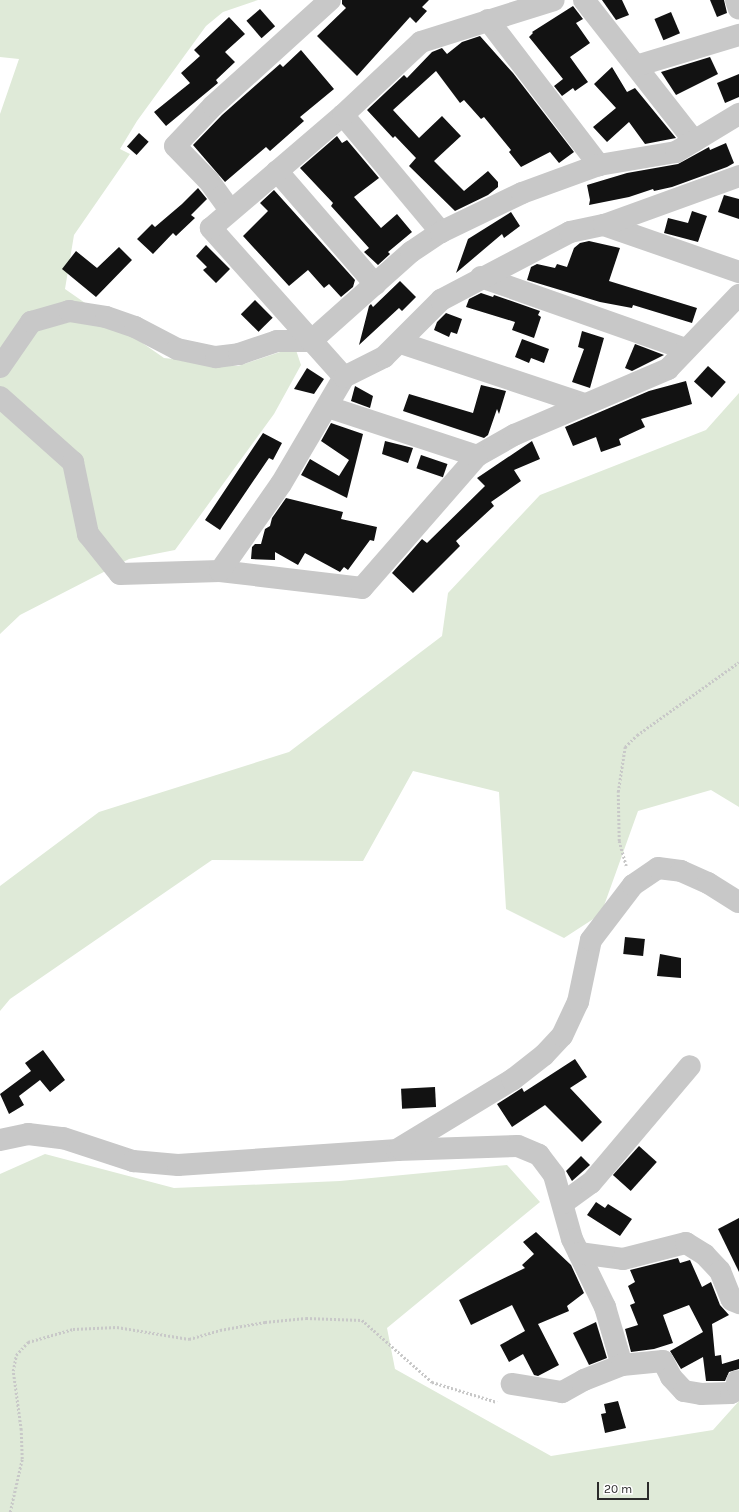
<!DOCTYPE html>
<style>
body{margin:0}
#map{position:relative;width:739px;height:1512px;overflow:hidden;background:#fff;font-family:Karla,sans-serif}
div>[style]{position:absolute}
[style*='--x']{left:calc(var(--x)*1px);top:calc(var(--y)*1px);width:calc(var(--w)*1px);rotate:calc(var(--a)*1deg)}
.green>*{inset:0;background:#dfead8}
.building>*{inset:0;background:#121212;transform-origin:0 0}
.path>*{height:2.5px;margin-top:-1.25px;transform-origin:0;background:repeating-linear-gradient(90deg,#c8c8c8 0 2px,transparent 0 4px)}
.minor>*{height:22px;margin:-11px;padding:0 11px;transform-origin:11px;border-radius:11px;background:#c8c8c8}
span{translate:-50% -50%;white-space:nowrap;text-align:center;line-height:1.15;-webkit-text-stroke:4px #fff;paint-order:stroke}
.scale{position:absolute;left:597px;top:1482px;width:52px;height:18px;box-sizing:border-box;border:2px solid #2b2b2b;border-top:0;padding-left:5px;font-size:12px;line-height:14px;white-space:nowrap;color:#2b2b2b;-webkit-text-stroke:3px #fff;paint-order:stroke}
</style>
<div id="map">
<div class="green">
<div style="clip-path:polygon(0 0,258px 0,223px 12px,206px 26px,137px 121px,120px 149px,130px 154px,74px 235px,65px 289px,164px 358px,238px 366px,295px 347px,301px 365px,274px 414px,175px 550px,129px 559px,20px 615px,0 634px,0 114px,19px 59px,0 57px)"></div>
<div style="clip-path:polygon(739px 393px,739px 807px,711px 790px,638px 811px,601px 914px,564px 938px,506px 909px,499px 792px,413px 771px,363px 861px,212px 860px,10px 999px,0 1011px,0 886px,99px 812px,289px 752px,442px 636px,448px 593px,540px 495px,706px 430px)"></div>
<div style="clip-path:polygon(45px 1154px,174px 1188px,340px 1181px,507px 1165px,540px 1202px,387px 1328px,395px 1369px,551px 1456px,713px 1430px,739px 1401px,739px 1512px,0 1512px,0 1174px)"></div>
</div>
<div class="building">
<div style="clip-path:polygon(342px 0,429px 0,422px 7px,427px 11px,416px 23px,410px 17px,357px 76px,317px 36px,346px 8px,342px 4px)"></div>
<div style="clip-path:polygon(602px 0,622px 0,629px 15px,616px 20px)"></div>
<div style="clip-path:polygon(710px 0,724px 0,727px 13px,717px 17px)"></div>
<div style="clip-path:polygon(573px 6px,583px 19px,576px 23px,590px 43px,570px 57px,588px 82px,575px 91px,573px 88px,562px 96px,554px 86px,563px 79px,529px 37px,533px 33px,532px 32px)"></div>
<div style="left:260px;top:9px;width:23px;height:18px;rotate:49deg"></div>
<div style="left:671px;top:12px;width:23px;height:18px;rotate:67deg"></div>
<div style="clip-path:polygon(229px 17px,245px 34px,225px 52px,235px 62px,216px 80px,218px 83px,166px 126px,154px 112px,190px 83px,181px 73px,200px 56px,194px 50px)"></div>
<div style="clip-path:polygon(480px 36px,513px 73px,574px 152px,559px 163px,550px 152px,521px 167px,509px 152px,511px 150px,484px 117px,481px 119px,464px 100px,460px 103px,436px 71px,393px 110px,419px 138px,442px 116px,461px 136px,434px 161px,464px 191px,488px 171px,498px 182px,498px 187px,488px 195px,455px 211px,409px 166px,416px 158px,395px 136px,393px 138px,367px 110px,404px 75px,407px 78px,432px 52px,442px 48px,447px 54px,462px 42px)"></div>
<div style="clip-path:polygon(301px 50px,334px 89px,300px 117px,304px 121px,270px 151px,266px 147px,225px 182px,193px 145px,222px 115px,280px 64px,283px 67px)"></div>
<div style="clip-path:polygon(710px 57px,718px 74px,676px 95px,661px 72px)"></div>
<div style="clip-path:polygon(612px 67px,627px 92px,635px 88px,676px 138px,645px 144px,629px 122px,607px 142px,593px 127px,616px 108px,594px 84px)"></div>
<div style="clip-path:polygon(739px 74px,739px 97px,725px 103px,717px 83px)"></div>
<div style="left:139px;top:133px;width:13px;height:18px;rotate:42deg"></div>
<div style="clip-path:polygon(337px 136px,342px 143px,347px 140px,379px 178px,354px 197px,381px 228px,397px 214px,412px 232px,388px 252px,390px 254px,378px 265px,364px 252px,369px 248px,331px 206px,333px 203px,300px 168px)"></div>
<div style="clip-path:polygon(726px 143px,734px 163px,727px 167px,672px 187px,654px 191px,653px 189px,629px 197px,589px 205px,590px 200px,587px 185px,627px 173px,678px 164px,709px 147px,710px 150px)"></div>
<div style="clip-path:polygon(198px 188px,207px 199px,191px 215px,195px 218px,176px 236px,173px 233px,153px 254px,137px 239px,152px 224px,155px 227px,182px 204px)"></div>
<div style="clip-path:polygon(274px 190px,355px 280px,353px 287px,341px 297px,329px 284px,324px 288px,308px 270px,289px 286px,243px 236px,268px 211px,260px 203px)"></div>
<div style="clip-path:polygon(724px 195px,739px 199px,739px 219px,718px 212px)"></div>
<div style="clip-path:polygon(692px 211px,707px 216px,698px 242px,664px 233px,668px 218px,688px 223px)"></div>
<div style="clip-path:polygon(511px 212px,520px 226px,504px 238px,502px 234px,456px 273px,468px 239px)"></div>
<div style="clip-path:polygon(589px 241px,620px 248px,609px 281px,697px 308px,692px 323px,633px 305px,632px 308px,600px 302px,527px 280px,531px 267px,537px 264px,555px 268px,557px 264px,567px 267px,574px 248px,580px 243px)"></div>
<div style="clip-path:polygon(206px 245px,230px 269px,216px 283px,203px 270px,207px 267px,196px 256px)"></div>
<div style="clip-path:polygon(119px 247px,132px 260px,96px 297px,62px 269px,76px 251px,97px 268px)"></div>
<div style="clip-path:polygon(400px 281px,416px 297px,402px 311px,399px 308px,359px 345px,369px 306px,371px 304px,373px 307px)"></div>
<div style="clip-path:polygon(481px 293px,493px 297px,494px 295px,540px 311px,538px 315px,541px 317px,534px 338px,512px 330px,515px 322px,466px 307px,469px 299px)"></div>
<div style="left:255px;top:300px;width:25px;height:20px;rotate:45deg"></div>
<div style="clip-path:polygon(446px 313px,462px 319px,457px 334px,451px 332px,449px 337px,434px 330px,437px 322px)"></div>
<div style="clip-path:polygon(582px 331px,604px 338px,590px 388px,572px 382px,584px 349px,578px 347px)"></div>
<div style="clip-path:polygon(522px 339px,549px 349px,544px 363px,531px 358px,529px 363px,515px 357px)"></div>
<div style="clip-path:polygon(635px 344px,664px 355px,632px 371px,625px 368px)"></div>
<div style="left:708px;top:366px;width:24px;height:21px;rotate:42deg"></div>
<div style="clip-path:polygon(307px 368px,324px 379px,314px 394px,294px 389px)"></div>
<div style="clip-path:polygon(686px 381px,692px 404px,641px 419px,645px 427px,619px 439px,621px 445px,601px 452px,596px 437px,573px 446px,565px 427px,649px 391px)"></div>
<div style="clip-path:polygon(481px 385px,506px 391px,499px 414px,497px 409px,488px 435px,484px 438px,403px 411px,409px 394px,473px 413px)"></div>
<div style="clip-path:polygon(355px 386px,373px 396px,370px 408px,351px 401px)"></div>
<div style="clip-path:polygon(331px 423px,363px 434px,347px 498px,301px 475px,310px 459px,339px 476px,349px 460px,321px 441px)"></div>
<div style="clip-path:polygon(263px 433px,282px 443px,273px 460px,269px 458px,220px 530px,205px 520px)"></div>
<div style="clip-path:polygon(385px 441px,413px 448px,408px 463px,382px 454px)"></div>
<div style="clip-path:polygon(532px 441px,540px 459px,514px 470px,521px 481px,491px 502px,494px 506px,456px 541px,460px 546px,413px 593px,392px 573px,422px 539px,427px 543px,485px 486px,477px 478px)"></div>
<div style="left:421px;top:455px;width:28px;height:14px;rotate:19deg"></div>
<div style="clip-path:polygon(286px 498px,343px 512px,341px 519px,377px 527px,374px 541px,370px 540px,348px 570px,344px 567px,340px 572px,305px 553px,298px 565px,275px 552px,275px 560px,251px 559px,252px 547px,255px 544px,261px 544px,265px 529px,270px 526px,272px 518px)"></div>
<div style="left:625px;top:937px;width:20px;height:17px;rotate:6deg"></div>
<div style="clip-path:polygon(660px 954px,681px 958px,681px 978px,657px 976px)"></div>
<div style="clip-path:polygon(43px 1050px,65px 1080px,50px 1092px,40px 1080px,19px 1096px,24px 1105px,9px 1114px,0 1094px,31px 1071px,25px 1063px)"></div>
<div style="clip-path:polygon(575px 1059px,587px 1077px,570px 1088px,602px 1122px,582px 1142px,545px 1105px,512px 1127px,497px 1104px,522px 1088px,524px 1092px)"></div>
<div style="left:435px;top:1087px;width:20px;height:34px;rotate:87deg"></div>
<div style="left:639px;top:1146px;width:24px;height:39px;rotate:42deg"></div>
<div style="clip-path:polygon(581px 1156px,590px 1165px,572px 1181px,566px 1171px)"></div>
<div style="clip-path:polygon(596px 1202px,605px 1208px,608px 1204px,632px 1219px,620px 1236px,587px 1215px)"></div>
<div style="clip-path:polygon(739px 1218px,739px 1272px,718px 1229px)"></div>
<div style="clip-path:polygon(536px 1232px,571px 1265px,584px 1293px,567px 1306px,569px 1311px,538px 1324px,559px 1365px,538px 1376px,534px 1375px,523px 1354px,509px 1362px,500px 1345px,525px 1331px,512px 1305px,471px 1325px,459px 1300px,525px 1268px,522px 1265px,534px 1254px,523px 1242px)"></div>
<div style="clip-path:polygon(678px 1258px,680px 1263px,690px 1260px,702px 1287px,711px 1282px,720px 1305px,729px 1315px,712px 1324px,715px 1356px,721px 1355px,722px 1364px,739px 1359px,739px 1369px,729px 1372px,725px 1381px,706px 1381px,703px 1357px,681px 1369px,670px 1351px,703px 1332px,689px 1305px,663px 1315px,673px 1343px,654px 1349px,631px 1352px,625px 1329px,638px 1325px,630px 1305px,635px 1303px,628px 1286px,635px 1282px,630px 1270px)"></div>
<div style="clip-path:polygon(596px 1322px,607px 1358px,589px 1365px,573px 1333px)"></div>
<div style="clip-path:polygon(618px 1401px,626px 1428px,605px 1433px,601px 1414px,606px 1413px,604px 1404px)"></div>
</div>
<div class="path">
<div style="--x:626;--y:866;--w:26;--a:-106"></div>
<div style="--x:619;--y:841;--w:49;--a:-91.2"></div>
<div style="--x:618;--y:792;--w:46;--a:-81.2"></div>
<div style="--x:625;--y:747;--w:17;--a:-45"></div>
<div style="--x:637;--y:735;--w:125;--a:-35.6"></div>
<div style="--x:10;--y:1512;--w:54;--a:-77.2"></div>
<div style="--x:22;--y:1459;--w:29;--a:-92"></div>
<div style="--x:21;--y:1430;--w:60;--a:-97.7"></div>
<div style="--x:13;--y:1371;--w:16;--a:-79"></div>
<div style="--x:16;--y:1355;--w:18;--a:-47"></div>
<div style="--x:28;--y:1342;--w:47;--a:-16.1"></div>
<div style="--x:73;--y:1329;--w:44;--a:-2.6"></div>
<div style="--x:117;--y:1327;--w:73;--a:9.5"></div>
<div style="--x:189;--y:1339;--w:32;--a:-16"></div>
<div style="--x:220;--y:1330;--w:46;--a:-10.1"></div>
<div style="--x:265;--y:1322;--w:41;--a:-5.6"></div>
<div style="--x:306;--y:1318;--w:56;--a:2"></div>
<div style="--x:362;--y:1320;--w:94;--a:41.5"></div>
<div style="--x:432;--y:1382;--w:68;--a:17.1"></div>
</div>
<div class="minor">
<div style="--x:584;--y:0;--w:179;--a:52"></div>
<div style="--x:736;--y:0;--w:9;--a:72"></div>
<div style="--x:488;--y:20;--w:183;--a:52.6"></div>
<div style="--x:636;--y:66;--w:108;--a:-16.8"></div>
<div style="--x:343;--y:115;--w:153;--a:50.1"></div>
<div style="--x:277;--y:171;--w:150;--a:49.1"></div>
<div style="--x:230;--y:210;--w:37;--a:-126"></div>
<div style="--x:208;--y:180;--w:47;--a:-134.1"></div>
<div style="--x:175;--y:146;--w:55;--a:-46.5"></div>
<div style="--x:213;--y:106;--w:158;--a:-42.2"></div>
<div style="--x:604;--y:225;--w:143;--a:19.2"></div>
<div style="--x:481;--y:277;--w:217;--a:19.4"></div>
<div style="--x:401;--y:343;--w:193;--a:18.4"></div>
<div style="--x:0;--y:367;--w:55;--a:-55.4"></div>
<div style="--x:31;--y:322;--w:40;--a:-16"></div>
<div style="--x:69;--y:311;--w:37;--a:9"></div>
<div style="--x:106;--y:317;--w:31;--a:19"></div>
<div style="--x:135;--y:327;--w:47;--a:27.6"></div>
<div style="--x:177;--y:349;--w:40;--a:12"></div>
<div style="--x:216;--y:357;--w:23;--a:-7"></div>
<div style="--x:239;--y:354;--w:40;--a:-18.9"></div>
<div style="--x:277;--y:341;--w:34;--a:0"></div>
<div style="--x:311;--y:341;--w:134;--a:-41.7"></div>
<div style="--x:411;--y:252;--w:36;--a:-34"></div>
<div style="--x:441;--y:232;--w:90;--a:-25.7"></div>
<div style="--x:522;--y:193;--w:82;--a:-20"></div>
<div style="--x:599;--y:165;--w:78;--a:-9.6"></div>
<div style="--x:676;--y:152;--w:74;--a:-31.1"></div>
<div style="--x:344;--y:377;--w:200;--a:-131.8"></div>
<div style="--x:211;--y:228;--w:174;--a:-40.6"></div>
<div style="--x:343;--y:115;--w:107;--a:-43.1"></div>
<div style="--x:421;--y:42;--w:139;--a:-17.5"></div>
<div style="--x:0;--y:397;--w:98;--a:41.7"></div>
<div style="--x:73;--y:462;--w:74;--a:78.2"></div>
<div style="--x:88;--y:534;--w:51;--a:51.3"></div>
<div style="--x:120;--y:574;--w:100;--a:-1.7"></div>
<div style="--x:220;--y:571;--w:143;--a:6.8"></div>
<div style="--x:362;--y:588;--w:175;--a:-48.9"></div>
<div style="--x:477;--y:456;--w:43;--a:-29.6"></div>
<div style="--x:514;--y:435;--w:168;--a:-23.2"></div>
<div style="--x:668;--y:369;--w:103;--a:-46.2"></div>
<div style="--x:328;--y:407;--w:157;--a:18.2"></div>
<div style="--x:220;--y:571;--w:106;--a:-55"></div>
<div style="--x:281;--y:484;--w:124;--a:-59.5"></div>
<div style="--x:344;--y:377;--w:45;--a:-26.6"></div>
<div style="--x:384;--y:357;--w:81;--a:-45"></div>
<div style="--x:441;--y:300;--w:146;--a:-27.8"></div>
<div style="--x:570;--y:232;--w:35;--a:-12"></div>
<div style="--x:604;--y:225;--w:144;--a:-19.9"></div>
<div style="--x:0;--y:1140;--w:29;--a:-12"></div>
<div style="--x:28;--y:1134;--w:35;--a:7"></div>
<div style="--x:63;--y:1138;--w:74;--a:18.2"></div>
<div style="--x:133;--y:1161;--w:45;--a:5.1"></div>
<div style="--x:178;--y:1165;--w:220;--a:-3.9"></div>
<div style="--x:397;--y:1150;--w:121;--a:-1.9"></div>
<div style="--x:518;--y:1146;--w:23;--a:23"></div>
<div style="--x:539;--y:1155;--w:25;--a:53"></div>
<div style="--x:554;--y:1175;--w:66;--a:74.3"></div>
<div style="--x:572;--y:1239;--w:76;--a:64.1"></div>
<div style="--x:605;--y:1307;--w:60;--a:73.7"></div>
<div style="--x:622;--y:1365;--w:41;--a:158.5"></div>
<div style="--x:584;--y:1380;--w:25;--a:151"></div>
<div style="--x:562;--y:1392;--w:51;--a:-170.9"></div>
<div style="--x:400;--y:1148;--w:131;--a:-31.3"></div>
<div style="--x:512;--y:1080;--w:41;--a:-38"></div>
<div style="--x:544;--y:1055;--w:26;--a:-47"></div>
<div style="--x:562;--y:1036;--w:38;--a:-65"></div>
<div style="--x:578;--y:1002;--w:63;--a:-78.2"></div>
<div style="--x:591;--y:940;--w:69;--a:-52.6"></div>
<div style="--x:633;--y:885;--w:30;--a:-34"></div>
<div style="--x:658;--y:868;--w:23;--a:7"></div>
<div style="--x:681;--y:871;--w:30;--a:24"></div>
<div style="--x:708;--y:883;--w:36;--a:32"></div>
<div style="--x:563;--y:1203;--w:34;--a:-36"></div>
<div style="--x:591;--y:1183;--w:153;--a:-49.8"></div>
<div style="--x:579;--y:1253;--w:44;--a:7.8"></div>
<div style="--x:623;--y:1259;--w:65;--a:-14.3"></div>
<div style="--x:686;--y:1243;--w:22;--a:32"></div>
<div style="--x:705;--y:1255;--w:22;--a:47"></div>
<div style="--x:720;--y:1271;--w:31;--a:68"></div>
<div style="--x:732;--y:1300;--w:8;--a:23"></div>
<div style="--x:622;--y:1365;--w:41;--a:-5.6"></div>
<div style="--x:663;--y:1361;--w:18;--a:63"></div>
<div style="--x:671;--y:1377;--w:19;--a:47"></div>
<div style="--x:684;--y:1391;--w:17;--a:10"></div>
<div style="--x:701;--y:1394;--w:30;--a:-2"></div>
<div style="--x:731;--y:1393;--w:9;--a:-27"></div>
<div style="--x:739;--y:1389;--w:8;--a:-104"></div>
</div>
<div class="scale">20 m</div>
</div>
